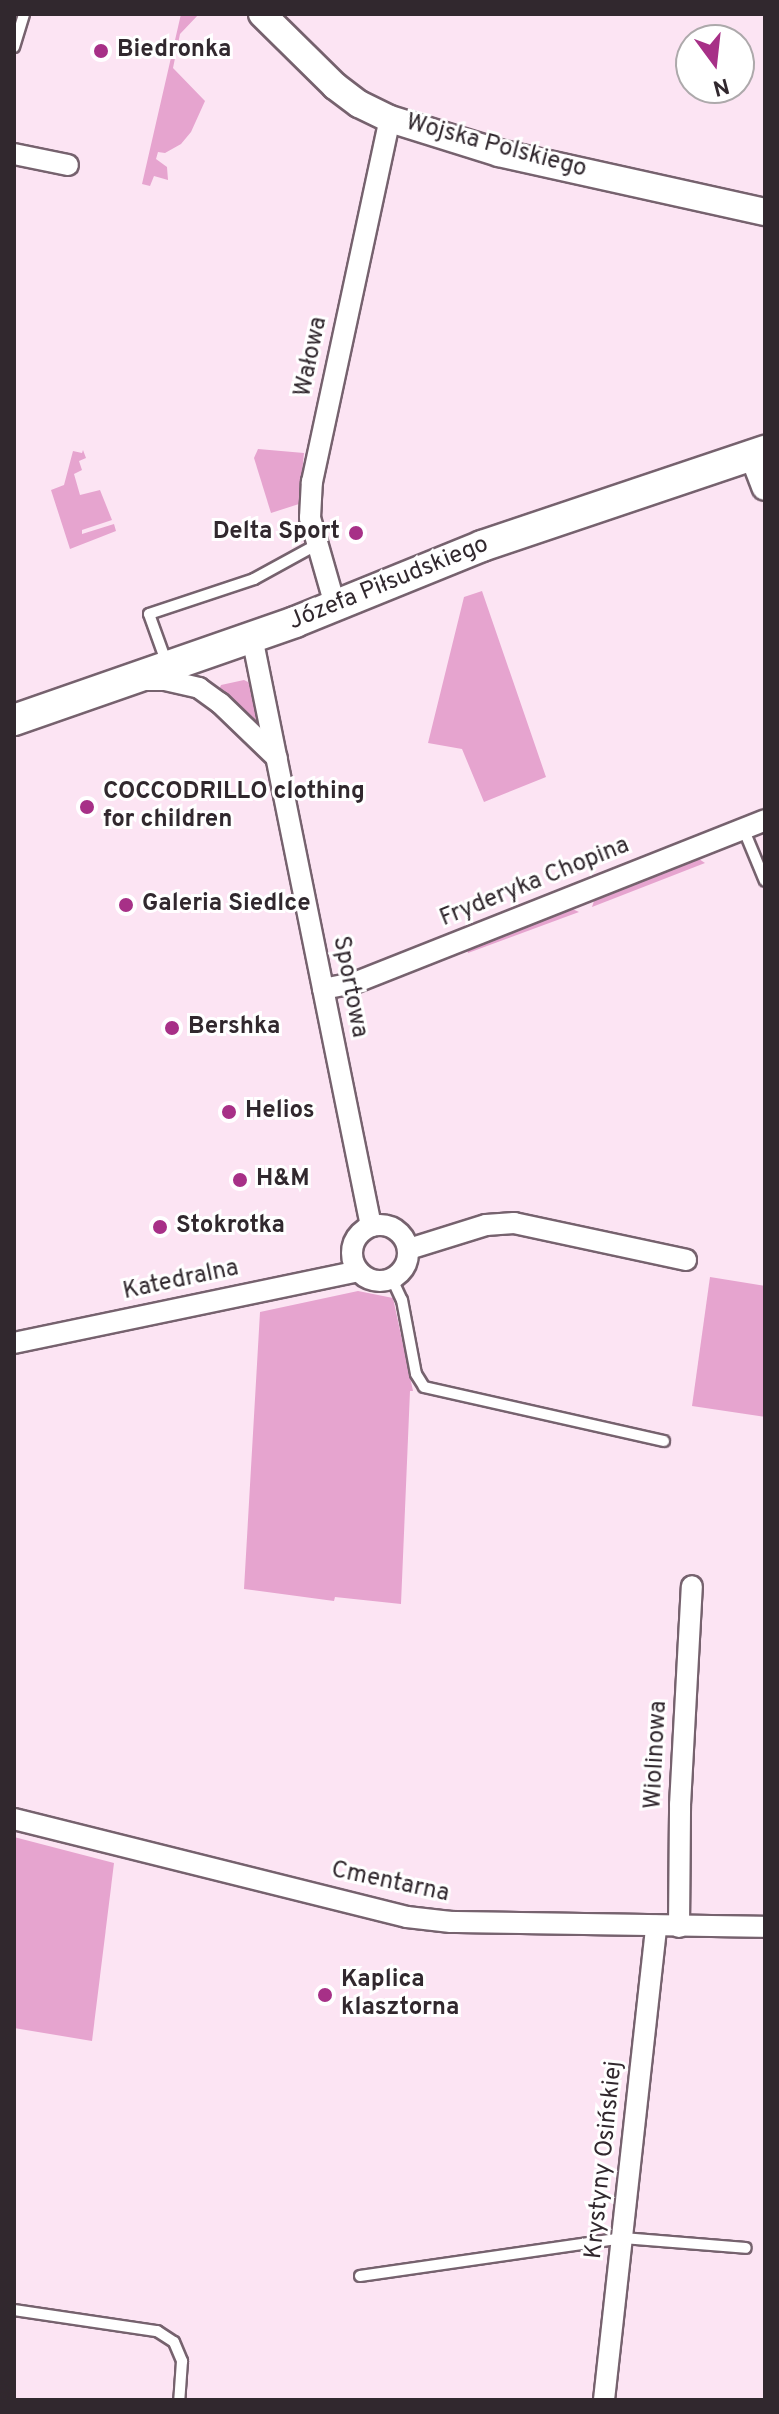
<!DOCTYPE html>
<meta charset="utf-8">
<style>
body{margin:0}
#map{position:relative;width:779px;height:2414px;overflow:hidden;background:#fce4f3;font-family:Overpass,sans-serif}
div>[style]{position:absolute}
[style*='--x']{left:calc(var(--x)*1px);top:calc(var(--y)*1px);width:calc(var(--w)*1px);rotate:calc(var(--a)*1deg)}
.green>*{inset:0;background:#e6a4cf}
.roads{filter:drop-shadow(2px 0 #76626e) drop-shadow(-2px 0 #76626e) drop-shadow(0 2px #76626e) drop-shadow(0 -2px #76626e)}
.service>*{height:10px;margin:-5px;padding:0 5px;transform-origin:5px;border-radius:5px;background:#fff}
.minor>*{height:20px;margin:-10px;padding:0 10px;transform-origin:10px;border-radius:10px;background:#fff}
.minor>.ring{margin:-10px;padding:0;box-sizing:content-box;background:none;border:20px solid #fff;border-radius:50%}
.tertiary>*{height:26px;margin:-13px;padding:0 13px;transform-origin:13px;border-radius:13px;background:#fff}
.secondary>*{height:30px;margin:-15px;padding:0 15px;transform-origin:15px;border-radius:15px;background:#fff}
.dots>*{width:22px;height:22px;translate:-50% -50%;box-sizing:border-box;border:4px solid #fff;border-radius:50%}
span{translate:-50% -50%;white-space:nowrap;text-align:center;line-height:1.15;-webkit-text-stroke:6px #fff;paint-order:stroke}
.poi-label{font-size:24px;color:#31282e;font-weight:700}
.left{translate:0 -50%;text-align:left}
.right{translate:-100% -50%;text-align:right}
.street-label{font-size:24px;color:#31282e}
.frame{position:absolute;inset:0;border:16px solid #31282e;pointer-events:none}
.north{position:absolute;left:675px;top:24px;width:80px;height:80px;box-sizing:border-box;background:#fff;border:2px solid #ada9ab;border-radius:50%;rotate:165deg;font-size:22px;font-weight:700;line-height:32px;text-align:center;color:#31282e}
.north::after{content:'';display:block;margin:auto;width:28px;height:36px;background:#a73087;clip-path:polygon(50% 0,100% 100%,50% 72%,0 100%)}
</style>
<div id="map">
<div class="green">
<div style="clip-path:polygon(181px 14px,199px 14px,180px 34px,173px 68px,205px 101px,191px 132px,181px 144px,165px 153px,158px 152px,156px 159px,167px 167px,168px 180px,154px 176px,150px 186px,142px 184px)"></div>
<div style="clip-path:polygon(258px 449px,304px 453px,299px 504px,271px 513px,254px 458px)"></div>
<div style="clip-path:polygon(83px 450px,86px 458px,79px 461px,82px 470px,74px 474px,80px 495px,100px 490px,112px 520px,82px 530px,82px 534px,114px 524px,116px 531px,70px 549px,51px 490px,64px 485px,73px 451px,82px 453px)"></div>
<div style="clip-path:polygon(482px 591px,546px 777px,484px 802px,462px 749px,428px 743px,464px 597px)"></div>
<div style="clip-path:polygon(244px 680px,252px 684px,259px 726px,218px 692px,221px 685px)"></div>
<div style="clip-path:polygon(696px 857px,705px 863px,592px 907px,595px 898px)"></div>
<div style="clip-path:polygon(568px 907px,579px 912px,468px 953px,467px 949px)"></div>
<div style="clip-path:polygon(710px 1277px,765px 1286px,765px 1417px,692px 1406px)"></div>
<div style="clip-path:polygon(358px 1291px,393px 1298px,413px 1391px,410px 1391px,401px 1604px,335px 1597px,334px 1601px,244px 1589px,260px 1312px)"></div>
<div style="clip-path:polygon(14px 1837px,114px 1863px,92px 2041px,14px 2028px)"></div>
</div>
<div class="roads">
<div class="service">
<div style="--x:14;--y:47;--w:34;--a:-73"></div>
<div style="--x:167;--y:664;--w:53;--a:-109.8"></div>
<div style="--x:149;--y:614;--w:111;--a:-18.4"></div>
<div style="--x:254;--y:579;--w:71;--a:-28.7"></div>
<div style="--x:743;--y:828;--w:57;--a:67.5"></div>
<div style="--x:392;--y:1279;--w:23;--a:65"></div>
<div style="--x:402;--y:1300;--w:75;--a:79.3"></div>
<div style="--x:416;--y:1374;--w:15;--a:58"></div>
<div style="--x:424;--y:1387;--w:246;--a:12.7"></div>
<div style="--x:360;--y:2276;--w:266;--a:-8.2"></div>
<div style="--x:623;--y:2238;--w:123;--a:4.6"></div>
<div style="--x:14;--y:2310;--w:145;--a:8.4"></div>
<div style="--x:157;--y:2331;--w:20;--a:33"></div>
<div style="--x:174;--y:2342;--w:21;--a:67"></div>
<div style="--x:182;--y:2361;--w:39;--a:94"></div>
</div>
<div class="minor">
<div style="--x:14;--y:154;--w:55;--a:11.5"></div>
<div style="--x:335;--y:605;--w:91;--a:-106"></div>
<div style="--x:310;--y:518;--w:36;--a:-87"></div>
<div style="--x:312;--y:482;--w:371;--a:-77.9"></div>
<div style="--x:252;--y:637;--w:601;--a:78.58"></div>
<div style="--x:146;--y:680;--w:19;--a:0"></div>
<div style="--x:165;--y:680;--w:35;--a:13"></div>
<div style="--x:199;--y:688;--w:26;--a:36"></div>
<div style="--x:220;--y:703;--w:79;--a:44"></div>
<div style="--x:323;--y:989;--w:32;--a:-11"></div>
<div style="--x:354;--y:983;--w:442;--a:-21.6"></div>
<div class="ring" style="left:352px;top:1225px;width:36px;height:36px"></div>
<div style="--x:409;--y:1249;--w:81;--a:-17.3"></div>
<div style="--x:486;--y:1225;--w:28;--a:-4"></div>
<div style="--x:514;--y:1223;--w:176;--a:12.1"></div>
<div style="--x:14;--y:1343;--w:351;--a:-11.8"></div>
<div style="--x:14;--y:1819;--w:405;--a:14"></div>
<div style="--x:407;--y:1917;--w:44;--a:6.5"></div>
<div style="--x:451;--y:1922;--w:314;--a:0.9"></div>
<div style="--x:679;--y:1927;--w:122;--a:-89.5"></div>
<div style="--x:680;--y:1805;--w:219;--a:-86.9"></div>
<div style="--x:604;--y:2400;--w:477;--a:-83.7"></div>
</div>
<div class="tertiary">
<div style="--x:262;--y:14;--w:103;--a:44.6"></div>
<div style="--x:335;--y:86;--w:30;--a:37"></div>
<div style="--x:359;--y:104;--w:34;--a:26"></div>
<div style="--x:390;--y:119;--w:114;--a:17.3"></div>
<div style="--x:499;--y:153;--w:272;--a:12.5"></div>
<div style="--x:753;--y:455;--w:34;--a:69"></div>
</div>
<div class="secondary">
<div style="--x:14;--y:720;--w:298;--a:-19.2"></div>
<div style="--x:295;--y:622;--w:202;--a:-22.1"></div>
<div style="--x:482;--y:546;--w:299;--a:-18.6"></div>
</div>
</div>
<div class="dots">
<div style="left:101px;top:51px;background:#a73087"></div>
<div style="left:356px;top:533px;background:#a73087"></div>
<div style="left:87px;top:807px;background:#a73087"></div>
<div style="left:126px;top:905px;background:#a73087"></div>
<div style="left:172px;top:1028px;background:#a73087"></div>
<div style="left:229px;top:1112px;background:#a73087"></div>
<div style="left:240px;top:1180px;background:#a73087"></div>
<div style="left:160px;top:1227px;background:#a73087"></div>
<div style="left:325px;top:1995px;background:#a73087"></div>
</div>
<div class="poi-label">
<span class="left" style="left:117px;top:51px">Biedronka</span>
<span class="right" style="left:340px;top:533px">Delta Sport</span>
<span class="left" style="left:103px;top:807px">COCCODRILLO clothing<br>for children</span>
<span class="left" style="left:142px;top:905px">Galeria Siedlce</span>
<span class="left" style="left:188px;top:1028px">Bershka</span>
<span class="left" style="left:245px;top:1112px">Helios</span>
<span class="left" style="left:256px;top:1180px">H&amp;M</span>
<span class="left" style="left:176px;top:1227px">Stokrotka</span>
<span class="left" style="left:341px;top:1995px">Kaplica<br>klasztorna</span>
</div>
<div class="street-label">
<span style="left:496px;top:147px;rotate:15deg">Wojska Polskiego</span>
<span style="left:312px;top:357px;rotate:-78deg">Wałowa</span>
<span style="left:389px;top:584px;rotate:-22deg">Józefa Piłsudskiego</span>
<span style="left:535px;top:883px;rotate:-22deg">Fryderyka Chopina</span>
<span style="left:349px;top:987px;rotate:79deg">Sportowa</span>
<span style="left:181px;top:1281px;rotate:-12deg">Katedralna</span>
<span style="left:657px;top:1755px;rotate:-87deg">Wiolinowa</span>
<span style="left:390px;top:1883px;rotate:12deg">Cmentarna</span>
<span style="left:605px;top:2160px;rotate:-84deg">Krystyny Osińskiej</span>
</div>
<div class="frame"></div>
<div class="north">N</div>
</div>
